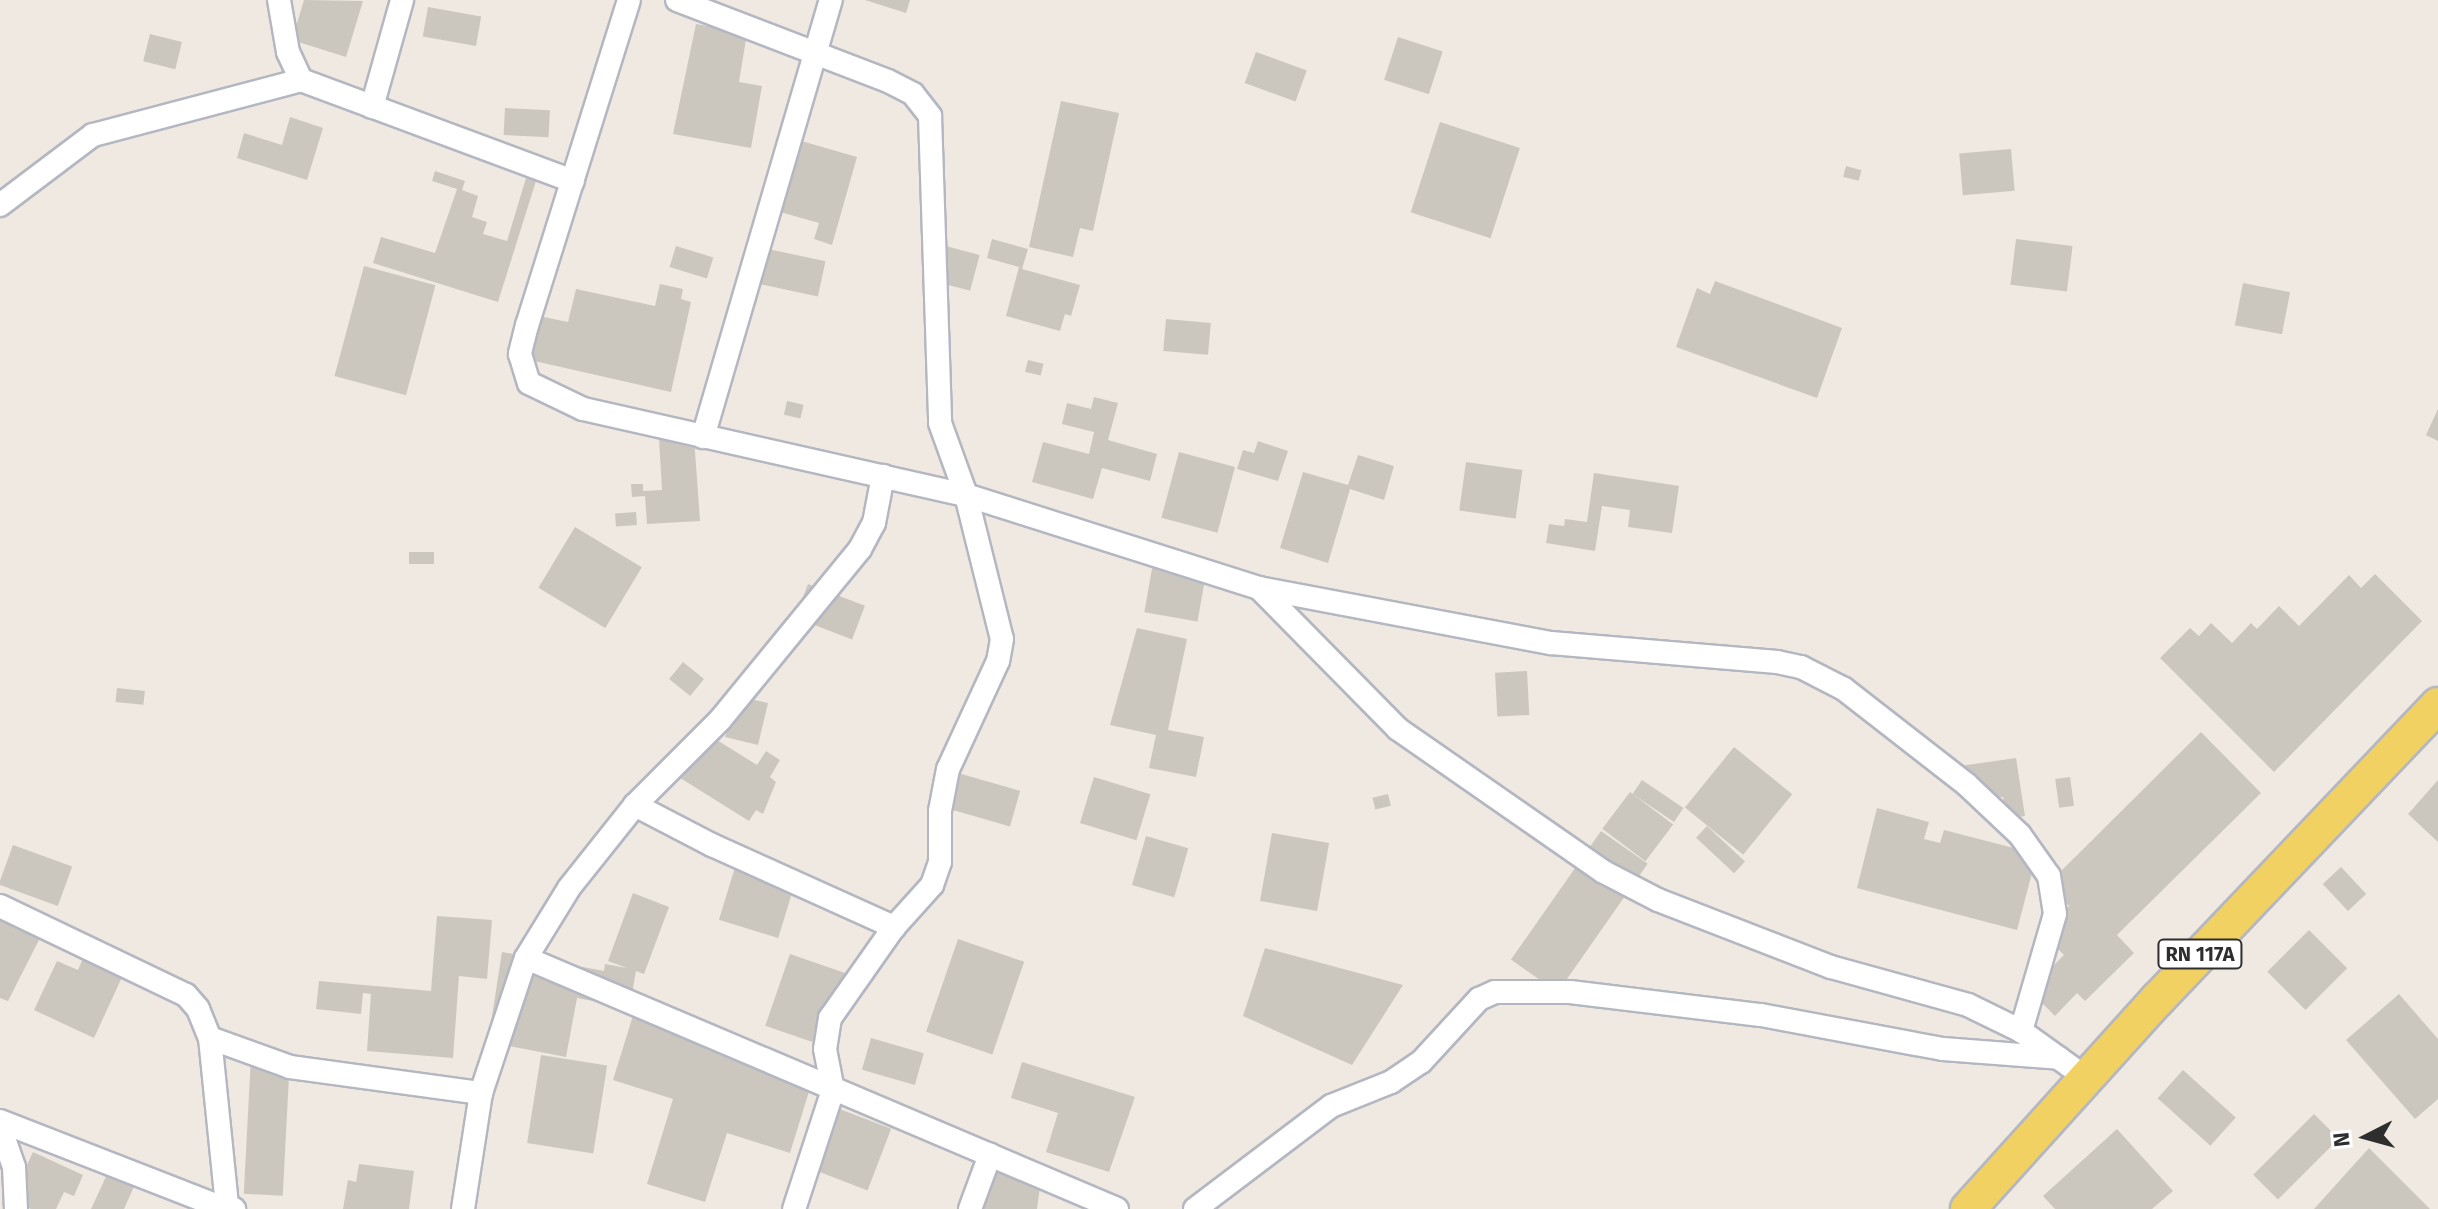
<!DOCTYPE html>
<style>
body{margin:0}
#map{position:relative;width:2438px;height:1209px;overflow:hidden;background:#efe9e1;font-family:"Fira Sans",sans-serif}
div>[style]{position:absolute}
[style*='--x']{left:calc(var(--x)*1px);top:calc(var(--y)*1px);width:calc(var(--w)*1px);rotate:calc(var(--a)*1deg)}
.building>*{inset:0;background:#cbc7bf;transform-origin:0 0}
.roads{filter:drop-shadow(2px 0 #b4b7c1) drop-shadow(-2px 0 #b4b7c1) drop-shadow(0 2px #b4b7c1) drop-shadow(0 -2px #b4b7c1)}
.street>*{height:22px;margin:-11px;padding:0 11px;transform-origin:11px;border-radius:11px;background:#fff}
.primary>*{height:34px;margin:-17px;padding:0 17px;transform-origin:17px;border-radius:17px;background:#f2d163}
span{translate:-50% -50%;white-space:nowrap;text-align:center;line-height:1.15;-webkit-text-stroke:6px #fff;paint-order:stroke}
.shield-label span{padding:2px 6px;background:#fff;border:2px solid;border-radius:6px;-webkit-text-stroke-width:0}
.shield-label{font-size:20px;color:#2e2e2e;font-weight:700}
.north{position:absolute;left:2326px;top:1097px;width:80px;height:80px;-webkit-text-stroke:6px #fff;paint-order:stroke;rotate:264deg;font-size:22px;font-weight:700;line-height:32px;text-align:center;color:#2e2e2e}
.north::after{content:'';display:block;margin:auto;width:28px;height:36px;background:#2e2e2e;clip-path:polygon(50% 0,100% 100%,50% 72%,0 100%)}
</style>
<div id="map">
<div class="building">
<div style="clip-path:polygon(304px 0,363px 1px,346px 57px,292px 40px)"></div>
<div style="clip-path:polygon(865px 0,910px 0,906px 13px)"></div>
<div style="left:428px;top:7px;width:54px;height:30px;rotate:10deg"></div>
<div style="clip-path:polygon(696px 24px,747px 33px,739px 82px,762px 86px,751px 148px,673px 134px)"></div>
<div style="left:150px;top:34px;width:33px;height:28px;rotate:14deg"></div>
<div style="left:1398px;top:37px;width:47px;height:45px;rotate:18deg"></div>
<div style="left:1256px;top:52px;width:54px;height:33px;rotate:20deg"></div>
<div style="clip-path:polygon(1061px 101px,1119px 113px,1093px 231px,1080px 228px,1073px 257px,1029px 247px)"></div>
<div style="left:505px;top:108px;width:45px;height:27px;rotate:3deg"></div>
<div style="clip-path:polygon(290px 117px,323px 128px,307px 180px,237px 158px,244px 133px,282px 145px)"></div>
<div style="left:1440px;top:122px;width:84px;height:95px;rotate:18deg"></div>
<div style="clip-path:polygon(791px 138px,857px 157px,832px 245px,814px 239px,819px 223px,766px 208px)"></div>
<div style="left:2011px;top:149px;width:42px;height:52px;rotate:85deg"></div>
<div style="left:1846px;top:166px;width:16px;height:11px;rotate:15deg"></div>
<div style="clip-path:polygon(435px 171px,465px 181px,462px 190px,478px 196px,472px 217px,487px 222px,483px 234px,507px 241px,526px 178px,536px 181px,498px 302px,373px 263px,381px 237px,435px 253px,457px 189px,432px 181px)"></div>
<div style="clip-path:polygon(992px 239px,1028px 249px,1022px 269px,1080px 285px,1071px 316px,1065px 314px,1060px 331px,1006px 316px,1019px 267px,987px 258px)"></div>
<div style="left:2016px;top:239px;width:57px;height:46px;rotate:7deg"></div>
<div style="left:942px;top:245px;width:39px;height:37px;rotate:15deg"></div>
<div style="left:676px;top:246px;width:39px;height:22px;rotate:17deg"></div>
<div style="left:754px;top:246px;width:73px;height:36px;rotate:12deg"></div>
<div style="left:364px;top:266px;width:74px;height:114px;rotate:15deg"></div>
<div style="clip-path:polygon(1715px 281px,1842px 328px,1817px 398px,1676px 347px,1697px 288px,1710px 294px)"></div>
<div style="left:2243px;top:283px;width:48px;height:43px;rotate:11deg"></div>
<div style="clip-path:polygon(660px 284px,683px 289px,681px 299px,691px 302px,671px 392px,530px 360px,539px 316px,568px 322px,576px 289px,655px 306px)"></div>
<div style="left:1166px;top:319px;width:45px;height:32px;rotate:5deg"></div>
<div style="left:1028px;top:360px;width:16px;height:12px;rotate:14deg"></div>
<div style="clip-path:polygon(1094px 397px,1118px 403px,1108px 440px,1157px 454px,1150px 481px,1102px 468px,1093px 499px,1032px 482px,1043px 442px,1089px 454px,1094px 432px,1062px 424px,1067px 403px,1091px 409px)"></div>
<div style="left:787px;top:401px;width:17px;height:14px;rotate:13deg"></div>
<div style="clip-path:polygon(2438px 409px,2438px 441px,2426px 435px)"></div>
<div style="clip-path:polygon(694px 437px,700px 521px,647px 524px,645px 496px,632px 497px,631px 484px,643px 484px,643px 491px,662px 490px,659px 439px)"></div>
<div style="clip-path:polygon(1258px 441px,1288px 451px,1278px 481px,1237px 469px,1243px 450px,1254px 453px)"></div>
<div style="left:1179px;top:452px;width:58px;height:68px;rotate:15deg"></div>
<div style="clip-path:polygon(1358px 455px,1394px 466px,1384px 500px,1350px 489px,1328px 563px,1280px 548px,1303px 472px,1348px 485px)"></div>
<div style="left:1466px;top:462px;width:57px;height:49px;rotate:8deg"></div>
<div style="clip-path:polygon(1594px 473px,1679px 486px,1672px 533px,1628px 527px,1630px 510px,1602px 506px,1595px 551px,1546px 543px,1549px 524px,1564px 526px,1565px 519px,1587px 522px)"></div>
<div style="left:636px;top:512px;width:13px;height:21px;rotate:86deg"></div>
<div style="left:575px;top:527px;width:78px;height:71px;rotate:31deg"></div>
<div style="left:409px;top:552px;width:25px;height:12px"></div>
<div style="left:1153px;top:563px;width:54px;height:50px;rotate:10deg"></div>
<div style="clip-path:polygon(2375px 574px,2422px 621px,2274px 772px,2160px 658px,2190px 628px,2199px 636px,2211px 623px,2232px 643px,2251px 623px,2257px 629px,2279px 606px,2299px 626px,2349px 575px,2361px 588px)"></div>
<div style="left:808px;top:584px;width:61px;height:36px;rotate:21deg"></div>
<div style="clip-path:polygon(1137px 628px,1187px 639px,1168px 730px,1204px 737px,1196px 777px,1149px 768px,1156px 735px,1110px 725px)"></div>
<div style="left:683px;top:662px;width:27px;height:22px;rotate:39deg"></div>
<div style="left:1527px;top:671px;width:44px;height:32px;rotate:87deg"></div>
<div style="left:117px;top:688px;width:28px;height:14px;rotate:6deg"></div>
<div style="clip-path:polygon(741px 697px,768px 703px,758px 745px,725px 737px)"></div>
<div style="clip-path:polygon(696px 727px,757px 765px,766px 751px,780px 760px,770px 777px,776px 782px,763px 814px,756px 810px,749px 821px,669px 771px)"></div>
<div style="clip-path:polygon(2201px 732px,2261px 793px,2117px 935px,2134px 953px,2085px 1001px,2077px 993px,2055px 1016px,2029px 990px,2064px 955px,2042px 933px,2069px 906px,2048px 884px)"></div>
<div style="left:1734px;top:747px;width:75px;height:78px;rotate:39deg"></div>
<div style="clip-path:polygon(2016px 758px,2025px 816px,2006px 819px,2003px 797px,1982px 800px,1960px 766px)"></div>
<div style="left:951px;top:771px;width:72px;height:37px;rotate:16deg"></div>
<div style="left:1094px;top:777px;width:59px;height:48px;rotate:17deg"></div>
<div style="left:2070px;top:777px;width:29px;height:15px;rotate:82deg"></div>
<div style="left:1642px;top:780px;width:50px;height:17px;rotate:34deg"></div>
<div style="clip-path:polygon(2438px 780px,2438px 842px,2408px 814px)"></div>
<div style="left:1630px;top:792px;width:54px;height:46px;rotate:37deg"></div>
<div style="left:1388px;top:794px;width:12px;height:16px;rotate:76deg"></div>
<div style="clip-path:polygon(1877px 808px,1929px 822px,1924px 839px,1940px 843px,1944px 830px,2037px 854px,2017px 930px,1857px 888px)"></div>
<div style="left:1707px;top:826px;width:52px;height:16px;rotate:43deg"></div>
<div style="left:1601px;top:831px;width:57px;height:157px;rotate:35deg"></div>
<div style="left:1272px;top:833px;width:58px;height:69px;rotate:10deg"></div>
<div style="left:1146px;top:836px;width:44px;height:51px;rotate:16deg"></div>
<div style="left:13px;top:845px;width:63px;height:42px;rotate:20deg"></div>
<div style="left:740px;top:851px;width:62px;height:72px;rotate:17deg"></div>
<div style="left:2341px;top:867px;width:37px;height:25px;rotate:47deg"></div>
<div style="clip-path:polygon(633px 893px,669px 907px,644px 974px,636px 971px,631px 999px,811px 1085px,790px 1153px,727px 1133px,705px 1202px,647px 1184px,673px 1099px,613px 1080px,635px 1009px,577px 998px,566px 1057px,488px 1042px,502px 952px,604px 971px,605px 964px,627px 968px,608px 961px)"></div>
<div style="clip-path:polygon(0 915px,42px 934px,8px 1001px,0 998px)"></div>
<div style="clip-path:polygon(437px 916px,492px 920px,487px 979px,459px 976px,453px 1058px,367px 1051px,371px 994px,363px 993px,361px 1014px,316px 1009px,319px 981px,431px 991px)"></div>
<div style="left:2309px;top:930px;width:54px;height:59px;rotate:45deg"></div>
<div style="left:958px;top:939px;width:70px;height:98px;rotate:19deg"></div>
<div style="clip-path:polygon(1265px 948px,1403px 985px,1352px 1065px,1243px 1016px)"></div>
<div style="left:790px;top:954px;width:69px;height:76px;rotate:19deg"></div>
<div style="clip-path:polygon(84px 956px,123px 975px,94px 1038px,34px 1010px,57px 961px,78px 970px)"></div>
<div style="clip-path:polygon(2399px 994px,2438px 1039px,2438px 1099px,2415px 1119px,2346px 1040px)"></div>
<div style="left:871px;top:1038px;width:55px;height:33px;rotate:16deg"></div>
<div style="left:541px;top:1055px;width:67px;height:89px;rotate:9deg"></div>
<div style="left:251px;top:1056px;width:39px;height:138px;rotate:3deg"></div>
<div style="clip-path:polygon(1022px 1062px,1135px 1097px,1109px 1172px,1046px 1152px,1058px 1113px,1011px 1098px)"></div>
<div style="left:2183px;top:1070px;width:71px;height:38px;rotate:42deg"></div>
<div style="left:837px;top:1108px;width:58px;height:66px;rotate:21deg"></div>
<div style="left:2314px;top:1114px;width:35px;height:86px;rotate:45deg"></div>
<div style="clip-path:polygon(2117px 1129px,2173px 1191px,2152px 1209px,2055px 1209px,2043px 1196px)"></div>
<div style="clip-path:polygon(2369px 1148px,2430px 1209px,2314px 1209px)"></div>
<div style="clip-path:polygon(33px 1152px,83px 1175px,74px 1196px,64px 1192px,56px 1209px,31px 1209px,11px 1200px)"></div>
<div style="clip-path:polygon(974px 1161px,1042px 1171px,1037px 1209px,967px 1209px)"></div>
<div style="clip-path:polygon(359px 1164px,414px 1171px,409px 1209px,343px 1209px,348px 1180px,356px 1182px)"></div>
<div style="clip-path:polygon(109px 1170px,136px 1182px,124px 1209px,91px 1209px)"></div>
</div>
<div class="roads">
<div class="street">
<div style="--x:279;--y:0;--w:53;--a:80.2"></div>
<div style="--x:288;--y:52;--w:31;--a:65"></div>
<div style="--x:301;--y:80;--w:290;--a:20.4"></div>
<div style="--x:629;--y:0;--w:341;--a:107.4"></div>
<div style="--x:527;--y:325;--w:30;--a:104"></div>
<div style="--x:520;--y:354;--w:30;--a:73"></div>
<div style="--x:529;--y:383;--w:60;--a:25.7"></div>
<div style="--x:583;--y:409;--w:393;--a:12.7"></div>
<div style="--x:966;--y:495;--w:307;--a:17.6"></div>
<div style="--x:1259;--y:588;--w:198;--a:45.4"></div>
<div style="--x:1398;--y:729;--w:249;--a:34.8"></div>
<div style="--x:1602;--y:871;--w:63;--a:27.4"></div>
<div style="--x:1658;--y:900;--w:186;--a:21.2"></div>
<div style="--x:1831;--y:967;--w:142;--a:15.5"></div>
<div style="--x:1968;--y:1005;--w:59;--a:26.1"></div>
<div style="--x:2021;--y:1031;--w:79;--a:35.7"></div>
<div style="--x:677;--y:0;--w:226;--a:21"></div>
<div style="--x:888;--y:81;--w:28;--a:27"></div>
<div style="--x:913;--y:94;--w:28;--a:52"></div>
<div style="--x:930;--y:116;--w:307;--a:88.1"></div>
<div style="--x:940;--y:423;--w:77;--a:70.1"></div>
<div style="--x:966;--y:495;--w:148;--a:76"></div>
<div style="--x:1002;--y:639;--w:22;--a:100"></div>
<div style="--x:998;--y:661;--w:119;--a:114.8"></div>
<div style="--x:948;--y:769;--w:43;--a:100.8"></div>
<div style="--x:940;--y:811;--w:51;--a:90"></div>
<div style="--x:940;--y:862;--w:24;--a:109"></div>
<div style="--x:932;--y:885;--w:57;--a:132.1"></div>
<div style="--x:894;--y:927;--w:111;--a:125.1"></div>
<div style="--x:830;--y:1018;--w:31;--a:99"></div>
<div style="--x:825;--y:1049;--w:42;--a:79"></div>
<div style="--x:833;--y:1090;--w:125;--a:108.1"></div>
<div style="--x:372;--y:107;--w:111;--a:-74.3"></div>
<div style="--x:0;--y:205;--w:116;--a:-37"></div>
<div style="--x:93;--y:135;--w:215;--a:-14.8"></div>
<div style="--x:703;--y:437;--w:455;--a:-73.7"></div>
<div style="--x:1259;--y:588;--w:297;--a:10.7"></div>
<div style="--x:1551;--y:643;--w:227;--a:4.8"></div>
<div style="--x:1777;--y:662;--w:25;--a:12"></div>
<div style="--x:1801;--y:667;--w:48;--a:27.1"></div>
<div style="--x:1844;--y:689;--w:155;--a:37.9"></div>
<div style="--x:1966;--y:784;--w:74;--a:43.4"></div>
<div style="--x:2020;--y:835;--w:50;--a:54.7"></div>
<div style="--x:2049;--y:876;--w:38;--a:81"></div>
<div style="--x:2055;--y:914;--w:122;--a:106.2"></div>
<div style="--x:635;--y:805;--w:87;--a:27.5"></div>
<div style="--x:712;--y:845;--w:200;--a:24.3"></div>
<div style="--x:0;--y:906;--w:206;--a:25.6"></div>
<div style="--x:186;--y:995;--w:18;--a:49"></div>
<div style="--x:198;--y:1009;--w:31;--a:68"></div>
<div style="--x:210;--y:1038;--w:169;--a:84.2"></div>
<div style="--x:227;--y:1206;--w:8;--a:23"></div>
<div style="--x:526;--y:958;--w:642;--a:23.01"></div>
<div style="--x:210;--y:1038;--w:85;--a:19.9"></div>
<div style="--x:290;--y:1067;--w:193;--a:7.8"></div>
<div style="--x:0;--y:1121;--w:243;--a:21.3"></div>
<div style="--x:0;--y:1127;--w:42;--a:70.7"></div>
<div style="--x:14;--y:1167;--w:42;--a:87.3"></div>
<div style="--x:463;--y:1209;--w:117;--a:-81.2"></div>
<div style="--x:481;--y:1093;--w:142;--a:-71.6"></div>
<div style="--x:526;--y:958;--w:82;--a:-58.4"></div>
<div style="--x:569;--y:888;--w:106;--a:-51.5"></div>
<div style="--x:635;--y:805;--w:120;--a:-45"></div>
<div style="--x:720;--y:720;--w:221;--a:-50.7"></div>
<div style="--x:860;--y:549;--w:30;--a:-62"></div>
<div style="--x:874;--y:523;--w:48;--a:-79.2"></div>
<div style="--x:970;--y:1209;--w:58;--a:-69.7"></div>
<div style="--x:1195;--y:1209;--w:171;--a:-37.1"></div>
<div style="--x:1331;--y:1106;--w:65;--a:-21.8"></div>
<div style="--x:1391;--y:1082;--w:36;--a:-34"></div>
<div style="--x:1421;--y:1062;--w:86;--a:-47.4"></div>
<div style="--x:1479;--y:999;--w:17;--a:-24"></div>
<div style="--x:1495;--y:992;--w:75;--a:0"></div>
<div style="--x:1570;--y:992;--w:192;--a:6.9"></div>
<div style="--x:1761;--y:1015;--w:185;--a:10.6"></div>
<div style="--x:1943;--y:1049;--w:116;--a:4.4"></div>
</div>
<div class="primary">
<div style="--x:1968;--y:1209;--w:283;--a:-47.9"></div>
<div style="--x:2158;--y:999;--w:406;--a:-46.4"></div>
</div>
</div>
<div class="shield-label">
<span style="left:2200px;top:954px">RN 117A</span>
</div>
<div class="north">N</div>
</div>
